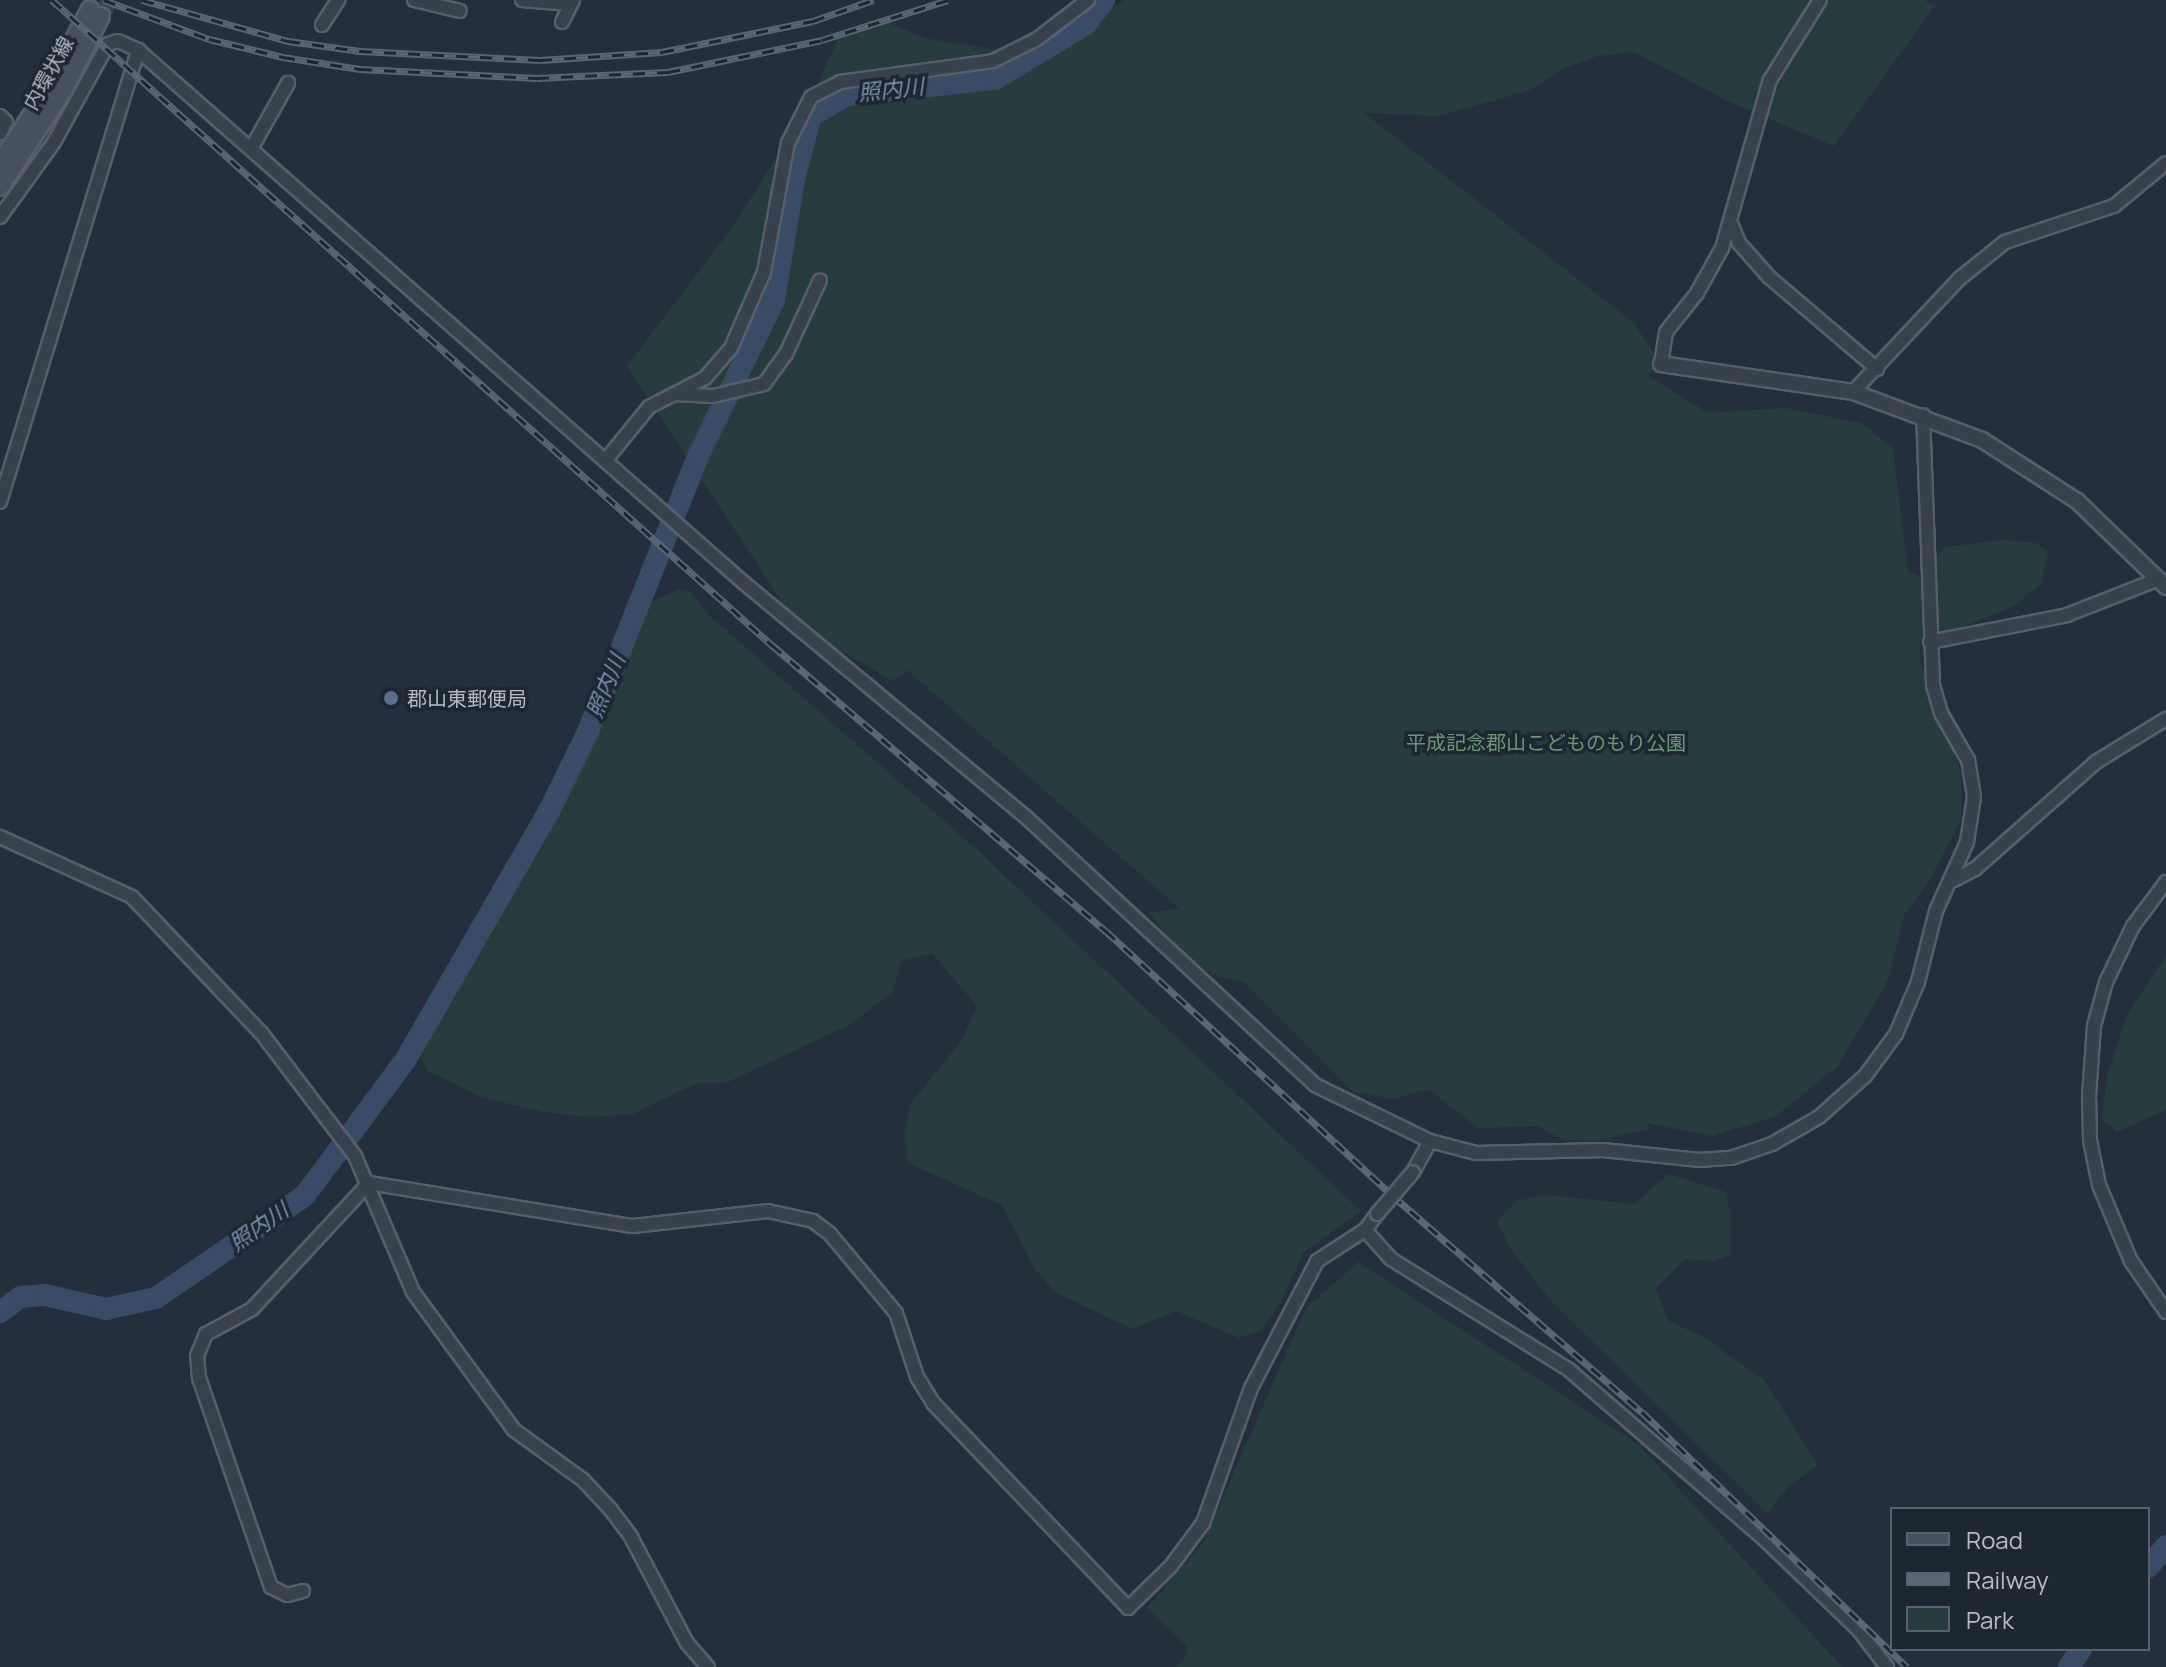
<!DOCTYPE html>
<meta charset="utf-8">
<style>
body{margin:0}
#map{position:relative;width:2166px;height:1667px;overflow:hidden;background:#242f3e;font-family:Manrope,"Noto Sans JP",sans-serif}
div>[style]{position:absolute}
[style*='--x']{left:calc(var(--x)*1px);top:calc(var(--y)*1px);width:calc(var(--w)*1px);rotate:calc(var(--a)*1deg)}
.green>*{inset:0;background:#263c3f}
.river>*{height:22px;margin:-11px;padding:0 11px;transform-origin:11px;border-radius:11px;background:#394c67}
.secondary-tunnel>*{height:16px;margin-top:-8px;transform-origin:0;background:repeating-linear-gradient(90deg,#3a4453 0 16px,transparent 0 24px)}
.roads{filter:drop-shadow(2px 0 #565f6c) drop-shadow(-2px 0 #565f6c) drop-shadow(0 2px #565f6c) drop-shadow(0 -2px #565f6c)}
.minor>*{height:12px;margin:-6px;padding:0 6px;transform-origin:6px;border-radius:6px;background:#38414e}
.tertiary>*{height:14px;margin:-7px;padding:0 7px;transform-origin:7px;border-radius:7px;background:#38414e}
.secondary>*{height:16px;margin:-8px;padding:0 8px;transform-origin:8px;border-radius:8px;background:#465061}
.rail>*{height:7px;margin-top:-3.5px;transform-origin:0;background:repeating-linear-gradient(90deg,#1d2633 0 12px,#5a6575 0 24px);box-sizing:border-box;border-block:2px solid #5a6575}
.bridges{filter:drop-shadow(2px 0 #565f6c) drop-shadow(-2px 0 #565f6c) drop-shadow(0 2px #565f6c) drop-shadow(0 -2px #565f6c)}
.minor-bridge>*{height:12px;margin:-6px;padding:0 6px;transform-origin:6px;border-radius:6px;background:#38414e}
.dots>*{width:22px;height:22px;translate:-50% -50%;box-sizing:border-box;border:4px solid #1d2633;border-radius:50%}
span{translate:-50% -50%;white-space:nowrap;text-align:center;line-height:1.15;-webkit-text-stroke:7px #1d2633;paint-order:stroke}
.street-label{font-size:20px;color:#b4bcc9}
.poi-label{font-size:20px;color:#b4bcc9}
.left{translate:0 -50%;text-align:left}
.park-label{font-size:20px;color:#6b9a76}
.water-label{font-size:22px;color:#7c92b1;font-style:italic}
.legend{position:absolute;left:1890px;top:1507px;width:260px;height:144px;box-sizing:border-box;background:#1d2633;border:2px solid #59626f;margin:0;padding:10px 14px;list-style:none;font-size:24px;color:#b4bcc9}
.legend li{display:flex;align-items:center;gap:16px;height:40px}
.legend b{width:40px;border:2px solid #59626f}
</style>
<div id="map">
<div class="green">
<div style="clip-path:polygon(1125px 0,1924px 0,1935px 5px,1834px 146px,1728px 101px,1634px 52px,1598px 56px,1567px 67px,1528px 91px,1438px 116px,1364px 113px,1634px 323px,1661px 364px,1647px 375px,1708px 413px,1785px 408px,1861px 423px,1893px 448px,1908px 572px,1922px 577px,1945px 547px,2002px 540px,2036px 543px,2048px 552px,2041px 583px,2016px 605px,1920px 645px,1920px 661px,1961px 772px,1962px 817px,1930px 880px,1904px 915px,1889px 978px,1838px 1066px,1775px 1117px,1711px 1136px,1647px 1123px,1650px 1129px,1593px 1141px,1563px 1140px,1538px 1126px,1478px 1128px,1428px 1089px,1393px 1099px,1353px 1092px,1245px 983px,1213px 975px,1177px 951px,1150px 913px,1179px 908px,907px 670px,893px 681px,798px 626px,627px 366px,731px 229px,802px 117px,841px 33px,878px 18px,924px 38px,1003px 51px,1050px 45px)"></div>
<div style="clip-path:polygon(679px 589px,691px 592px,711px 617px,974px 847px,1361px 1211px,1303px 1253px,1281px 1301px,1260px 1331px,1239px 1338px,1176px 1311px,1132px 1329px,1055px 1292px,1034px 1268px,1002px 1205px,908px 1163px,904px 1136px,911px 1103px,962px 1040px,977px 1006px,932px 953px,901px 961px,893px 992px,851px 1024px,726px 1083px,697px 1083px,633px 1114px,591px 1117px,543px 1112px,481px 1097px,428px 1071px,416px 1049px,554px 820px,616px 653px,651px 602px)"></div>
<div style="clip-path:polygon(2166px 955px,2166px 1110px,2117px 1132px,2102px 1120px,2107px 1076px,2127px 1015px)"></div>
<div style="clip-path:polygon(1668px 1174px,1726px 1192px,1731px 1216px,1730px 1255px,1713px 1261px,1685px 1259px,1656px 1289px,1668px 1321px,1702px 1336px,1764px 1380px,1818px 1465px,1790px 1485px,1767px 1513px,1550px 1300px,1510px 1248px,1497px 1221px,1516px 1201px,1547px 1195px,1635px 1204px)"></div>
<div style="clip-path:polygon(1358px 1262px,1638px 1444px,1842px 1667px,1176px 1667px,1187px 1655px,1187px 1646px,1147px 1608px,1203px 1543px,1306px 1308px)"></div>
</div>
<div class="river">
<div style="--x:0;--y:1312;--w:26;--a:-36"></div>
<div style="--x:21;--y:1297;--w:24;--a:-5"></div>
<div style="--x:45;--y:1295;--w:63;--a:12.9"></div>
<div style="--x:106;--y:1309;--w:51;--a:-12.4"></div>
<div style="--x:156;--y:1298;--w:178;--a:-34.5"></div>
<div style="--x:303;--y:1197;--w:19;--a:-51"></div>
<div style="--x:315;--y:1182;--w:153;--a:-53.5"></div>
<div style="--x:406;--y:1059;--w:286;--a:-60"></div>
<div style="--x:549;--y:811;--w:86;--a:-63.7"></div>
<div style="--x:587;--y:734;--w:302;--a:-68.2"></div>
<div style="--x:699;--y:454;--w:171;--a:-64"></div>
<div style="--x:774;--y:300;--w:123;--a:-80.6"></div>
<div style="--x:794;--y:179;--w:65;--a:-74.9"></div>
<div style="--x:811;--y:116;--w:42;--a:-30.3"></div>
<div style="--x:847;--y:95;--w:149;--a:-6.2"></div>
<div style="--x:995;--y:79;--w:106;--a:-31.1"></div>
<div style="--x:1086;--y:24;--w:30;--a:-53"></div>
<div style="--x:2148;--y:1567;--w:28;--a:-49"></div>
<div style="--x:2069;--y:1667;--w:22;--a:-56"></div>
</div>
<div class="secondary-tunnel">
<div style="--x:101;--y:16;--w:18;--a:-61"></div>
</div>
<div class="roads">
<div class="minor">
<div style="--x:414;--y:0;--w:47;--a:13.4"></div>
<div style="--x:522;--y:0;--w:48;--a:4.8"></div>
<div style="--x:562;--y:22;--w:25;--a:-63"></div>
<div style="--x:322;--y:25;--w:30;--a:-57"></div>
<div style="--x:0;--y:116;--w:8;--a:45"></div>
<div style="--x:6;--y:122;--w:13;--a:117"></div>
<div style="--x:251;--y:149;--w:76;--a:-60.7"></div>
<div style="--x:0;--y:217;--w:92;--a:-54.2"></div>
<div style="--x:54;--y:142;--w:112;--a:-61.1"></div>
<div style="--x:108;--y:44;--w:10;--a:-17"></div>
<div style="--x:118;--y:41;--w:22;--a:24"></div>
<div style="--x:138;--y:50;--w:807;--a:41.33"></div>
<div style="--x:744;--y:583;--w:369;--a:39.7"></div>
<div style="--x:1028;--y:819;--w:391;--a:42.8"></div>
<div style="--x:1315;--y:1085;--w:128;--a:26"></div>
<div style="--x:1430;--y:1141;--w:48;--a:14.6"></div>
<div style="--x:1476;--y:1153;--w:127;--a:-1.4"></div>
<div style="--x:1603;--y:1150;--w:97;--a:5.9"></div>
<div style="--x:1699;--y:1160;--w:32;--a:-4"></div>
<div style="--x:1731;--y:1158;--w:43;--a:-18.9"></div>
<div style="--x:1772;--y:1144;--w:54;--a:-29.9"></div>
<div style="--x:1819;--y:1117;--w:62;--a:-41.7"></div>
<div style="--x:1865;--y:1076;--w:52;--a:-53.6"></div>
<div style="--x:1896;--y:1034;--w:56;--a:-67.1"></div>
<div style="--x:1918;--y:982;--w:73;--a:-75.8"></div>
<div style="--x:1936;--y:911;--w:76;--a:-65.8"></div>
<div style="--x:1967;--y:842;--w:46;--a:-81.2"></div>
<div style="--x:1974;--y:797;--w:37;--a:-99"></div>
<div style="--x:1968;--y:760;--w:54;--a:-119.9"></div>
<div style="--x:1941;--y:713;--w:29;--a:-106"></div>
<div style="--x:1933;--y:685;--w:270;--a:-92.1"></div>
<div style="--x:1731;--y:223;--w:22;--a:68"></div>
<div style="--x:1739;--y:243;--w:45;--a:48.6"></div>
<div style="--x:1769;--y:277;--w:142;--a:40.4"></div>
<div style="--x:1661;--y:364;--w:32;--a:-81"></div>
<div style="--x:1666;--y:332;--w:50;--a:-51.5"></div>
<div style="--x:1697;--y:293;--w:51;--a:-60.9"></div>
<div style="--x:1722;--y:248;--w:175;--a:-74.1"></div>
<div style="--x:1770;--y:80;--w:94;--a:-58"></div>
<div style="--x:1853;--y:392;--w:155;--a:-46.8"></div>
<div style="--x:1959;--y:279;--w:59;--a:-38.8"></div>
<div style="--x:2005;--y:242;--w:115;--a:-18.3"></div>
<div style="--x:2114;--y:206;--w:67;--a:-39.6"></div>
<div style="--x:674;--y:394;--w:39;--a:3"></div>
<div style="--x:713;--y:396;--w:52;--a:-13.2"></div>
<div style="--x:764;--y:384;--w:37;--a:-54"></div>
<div style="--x:786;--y:354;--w:81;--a:-65.3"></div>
<div style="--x:605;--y:461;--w:70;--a:-50.8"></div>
<div style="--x:649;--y:407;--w:63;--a:-27.4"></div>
<div style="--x:705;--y:378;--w:40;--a:-49"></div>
<div style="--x:731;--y:348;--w:83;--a:-66.5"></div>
<div style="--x:764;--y:272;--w:131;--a:-79.5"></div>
<div style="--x:788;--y:143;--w:51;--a:-63.4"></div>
<div style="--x:811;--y:97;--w:33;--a:-27"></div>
<div style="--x:840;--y:82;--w:154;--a:-7.8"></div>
<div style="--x:993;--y:61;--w:49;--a:-26.6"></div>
<div style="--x:1037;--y:39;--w:64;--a:-37.4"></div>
<div style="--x:0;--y:502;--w:473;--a:-73"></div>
<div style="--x:1930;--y:642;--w:140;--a:-11.1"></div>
<div style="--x:2067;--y:615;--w:99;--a:-21.4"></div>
<div style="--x:0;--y:837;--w:145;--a:24.4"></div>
<div style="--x:132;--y:897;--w:189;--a:46.5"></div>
<div style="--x:262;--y:1034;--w:153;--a:52.7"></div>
<div style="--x:355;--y:1156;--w:148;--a:66.9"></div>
<div style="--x:413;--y:1292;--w:171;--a:53.8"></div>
<div style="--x:514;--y:1430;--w:85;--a:35.9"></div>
<div style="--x:583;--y:1480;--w:41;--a:47"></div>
<div style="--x:611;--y:1510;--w:34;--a:53"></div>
<div style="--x:631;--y:1537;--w:120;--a:62.2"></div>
<div style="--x:687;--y:1643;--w:32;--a:49"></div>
<div style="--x:1954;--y:880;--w:24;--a:-28"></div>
<div style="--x:1975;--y:869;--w:162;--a:-41.5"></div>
<div style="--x:2096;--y:762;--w:82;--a:-31.6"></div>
<div style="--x:2166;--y:882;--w:55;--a:126.9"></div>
<div style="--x:2133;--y:926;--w:62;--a:115.7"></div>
<div style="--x:2106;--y:982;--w:46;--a:105.3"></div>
<div style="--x:2094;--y:1026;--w:70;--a:94.1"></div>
<div style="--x:2089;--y:1096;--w:44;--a:88.7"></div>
<div style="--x:2090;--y:1140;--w:46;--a:78.7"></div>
<div style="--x:2099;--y:1185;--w:82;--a:67.2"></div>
<div style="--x:2131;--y:1261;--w:62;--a:55.5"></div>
<div style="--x:1413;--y:1172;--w:35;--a:-61"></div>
<div style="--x:1365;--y:1230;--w:39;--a:48"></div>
<div style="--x:1391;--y:1259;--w:210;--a:31.9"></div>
<div style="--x:1569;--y:1370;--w:257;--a:40.9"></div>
<div style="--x:1763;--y:1538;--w:132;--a:43.8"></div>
<div style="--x:1858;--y:1629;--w:48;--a:52.7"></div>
<div style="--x:303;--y:1591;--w:16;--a:166"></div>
<div style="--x:287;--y:1595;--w:18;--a:-153"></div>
<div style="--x:271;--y:1587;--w:221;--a:-109"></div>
<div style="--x:199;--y:1378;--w:22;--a:-95"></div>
<div style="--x:197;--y:1356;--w:24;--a:-68"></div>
<div style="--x:206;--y:1334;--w:52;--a:-28.5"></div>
<div style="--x:252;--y:1309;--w:172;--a:-47.1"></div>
<div style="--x:369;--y:1183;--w:267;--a:9.3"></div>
<div style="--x:633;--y:1226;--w:136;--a:-6.3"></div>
<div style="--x:768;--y:1211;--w:46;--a:12.5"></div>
<div style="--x:813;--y:1221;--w:21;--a:37"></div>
<div style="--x:830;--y:1234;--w:103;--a:50.1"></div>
<div style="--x:896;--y:1313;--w:67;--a:71.8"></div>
<div style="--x:917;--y:1377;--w:31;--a:58"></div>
<div style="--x:933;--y:1403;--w:283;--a:46.4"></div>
<div style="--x:1128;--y:1608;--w:60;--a:-44.3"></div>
<div style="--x:1171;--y:1566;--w:54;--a:-53.3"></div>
<div style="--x:1203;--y:1523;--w:143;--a:-70.4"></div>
<div style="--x:1251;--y:1388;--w:143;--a:-62.5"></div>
<div style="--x:1317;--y:1261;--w:57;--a:-32.9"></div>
<div style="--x:1365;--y:1230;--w:20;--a:-53"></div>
</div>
<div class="tertiary">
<div style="--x:1661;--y:364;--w:194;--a:8.3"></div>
<div style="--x:1853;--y:392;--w:138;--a:20.4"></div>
<div style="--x:1982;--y:440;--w:113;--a:32.7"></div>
<div style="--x:2077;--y:501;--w:124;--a:44"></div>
</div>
<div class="secondary">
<div style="--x:0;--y:163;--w:80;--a:-56.7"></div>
<div style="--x:44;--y:96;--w:98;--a:-62.1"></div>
<div style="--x:0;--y:187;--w:115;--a:-56.7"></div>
<div style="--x:63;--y:91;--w:84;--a:-63.1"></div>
</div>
</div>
<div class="rail">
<div style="--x:52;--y:0;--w:967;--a:41.86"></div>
<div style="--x:772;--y:645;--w:440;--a:40.6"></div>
<div style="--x:1106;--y:931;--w:389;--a:42.7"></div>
<div style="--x:1392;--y:1195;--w:331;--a:41"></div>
<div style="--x:1642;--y:1412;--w:368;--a:43.9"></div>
<div style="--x:104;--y:0;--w:112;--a:20.4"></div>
<div style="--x:209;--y:39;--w:76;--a:13.7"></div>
<div style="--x:283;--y:57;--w:78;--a:8.9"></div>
<div style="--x:360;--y:69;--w:177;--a:2.9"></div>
<div style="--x:537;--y:78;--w:131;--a:-2.6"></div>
<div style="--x:668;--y:72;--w:157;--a:-11.7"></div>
<div style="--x:822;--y:40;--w:132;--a:-17.6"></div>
<div style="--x:142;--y:0;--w:152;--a:15.7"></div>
<div style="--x:288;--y:41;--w:73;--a:7.9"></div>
<div style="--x:360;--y:51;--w:180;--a:2.9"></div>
<div style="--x:540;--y:60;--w:122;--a:-3.8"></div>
<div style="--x:662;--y:52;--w:154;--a:-11.6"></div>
<div style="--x:813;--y:21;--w:64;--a:-19.3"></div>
</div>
<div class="bridges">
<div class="minor-bridge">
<div style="--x:1377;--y:1214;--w:55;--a:-49.4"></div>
</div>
</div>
<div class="dots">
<div style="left:391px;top:698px;background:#5c6f8a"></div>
</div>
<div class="street-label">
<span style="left:48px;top:73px;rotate:-61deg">内環状線</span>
</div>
<div class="poi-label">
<span class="left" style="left:407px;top:698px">郡山東郵便局</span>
</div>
<div class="park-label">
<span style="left:1546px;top:742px">平成記念郡山こどものもり公園</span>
</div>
<div class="water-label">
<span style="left:891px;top:90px;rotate:-6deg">照内川</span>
<span style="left:606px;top:686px;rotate:-68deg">照内川</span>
<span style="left:259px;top:1227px;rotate:-35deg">照内川</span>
</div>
<ul class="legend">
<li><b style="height:10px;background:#465061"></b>Road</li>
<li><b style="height:10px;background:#5a6575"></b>Railway</li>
<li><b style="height:22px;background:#263c3f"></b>Park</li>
</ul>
</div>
